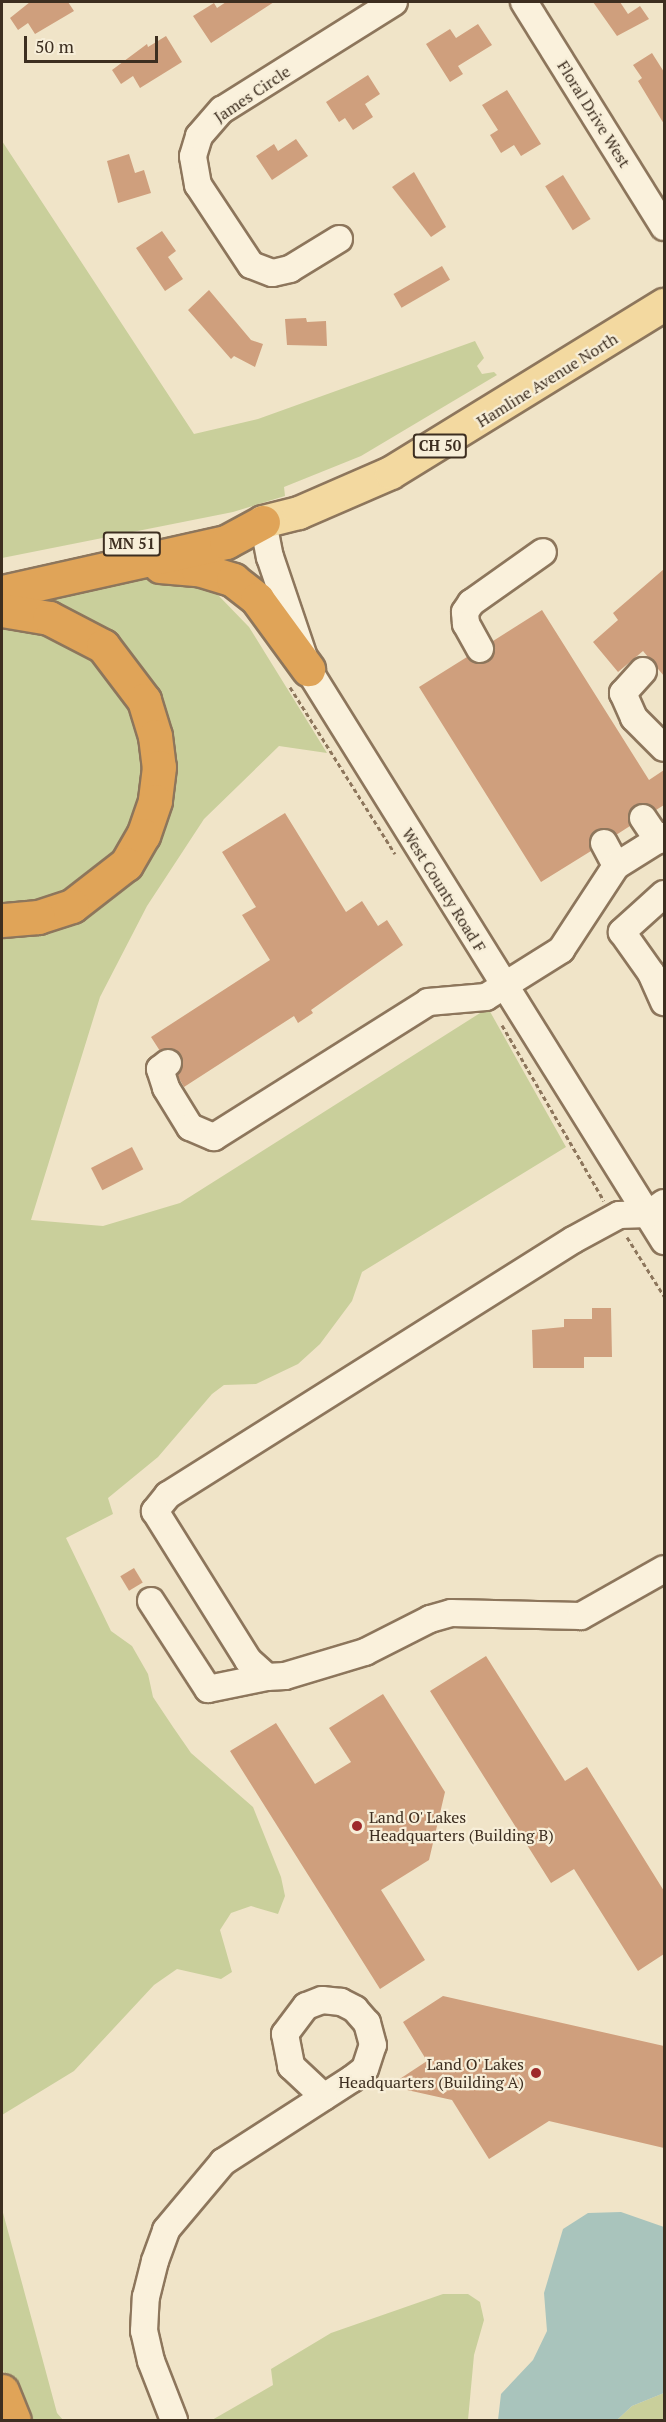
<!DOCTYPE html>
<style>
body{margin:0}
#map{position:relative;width:666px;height:2422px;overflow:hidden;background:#f0e4c8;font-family:"PT Serif",serif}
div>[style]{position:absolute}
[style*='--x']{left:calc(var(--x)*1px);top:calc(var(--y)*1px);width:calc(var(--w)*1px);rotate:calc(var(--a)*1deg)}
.green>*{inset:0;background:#c9cf9b}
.water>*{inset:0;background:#a9c4bc}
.building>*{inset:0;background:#cf9f7d;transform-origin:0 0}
.path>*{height:3px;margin-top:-1.5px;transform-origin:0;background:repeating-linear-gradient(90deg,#8d765c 0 4.5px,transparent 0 7.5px)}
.roads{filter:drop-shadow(2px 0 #8d765c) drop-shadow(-2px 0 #8d765c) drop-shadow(0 2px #8d765c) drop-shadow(0 -2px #8d765c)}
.minor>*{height:26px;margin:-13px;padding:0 13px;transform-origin:13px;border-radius:13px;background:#faf1dc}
.major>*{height:32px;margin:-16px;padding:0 16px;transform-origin:16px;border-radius:16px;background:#f3d9a0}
.highway>*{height:33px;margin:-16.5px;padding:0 16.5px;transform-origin:16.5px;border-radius:16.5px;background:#e0a458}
.dots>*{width:16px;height:16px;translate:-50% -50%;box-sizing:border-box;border:3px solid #f7eed8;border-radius:50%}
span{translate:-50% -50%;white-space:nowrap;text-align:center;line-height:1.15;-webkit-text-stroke:4.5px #f7eed8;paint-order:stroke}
.shield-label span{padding:2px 4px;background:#f7eed8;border:2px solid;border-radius:4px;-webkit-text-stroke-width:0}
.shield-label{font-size:15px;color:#3d2e20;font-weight:700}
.street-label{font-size:16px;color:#3d2e20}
.poi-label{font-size:16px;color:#3d2e20}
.left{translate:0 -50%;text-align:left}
.right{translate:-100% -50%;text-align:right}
.frame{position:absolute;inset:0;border:3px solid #3d2e20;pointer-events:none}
.scale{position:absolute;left:24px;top:36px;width:134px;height:27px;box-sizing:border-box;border:3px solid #3d2e20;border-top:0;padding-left:8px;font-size:18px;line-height:21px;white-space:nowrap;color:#3d2e20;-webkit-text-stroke:4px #f7eed8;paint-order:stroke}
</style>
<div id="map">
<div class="green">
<div style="clip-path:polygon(2px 141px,194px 434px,258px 419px,475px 341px,484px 358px,477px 366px,482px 374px,494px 372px,497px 375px,361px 456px,284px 487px,285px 496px,233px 512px,2px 558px)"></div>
<div style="clip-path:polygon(158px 576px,223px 589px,218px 595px,249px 627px,327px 753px,279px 746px,204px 819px,147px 906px,100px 997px,31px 1220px,103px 1226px,180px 1203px,488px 1008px,566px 1147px,362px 1272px,352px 1301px,320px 1344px,298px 1364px,256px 1384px,224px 1385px,212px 1394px,158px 1457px,108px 1498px,113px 1514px,66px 1538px,111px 1631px,132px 1646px,148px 1674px,153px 1697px,173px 1727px,191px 1753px,253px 1807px,281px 1877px,285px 1896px,278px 1914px,251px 1906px,231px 1913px,220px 1930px,232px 1972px,221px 1979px,177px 1969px,154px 1985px,74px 2071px,2px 2115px,2px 928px,118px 883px,159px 716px,29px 602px,68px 587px,102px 587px)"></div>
<div style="clip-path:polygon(2px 619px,70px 636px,128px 692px,149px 768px,130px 838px,76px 891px,2px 909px)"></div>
<div style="clip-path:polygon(2px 2209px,57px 2413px,63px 2420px,23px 2420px,2px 2368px)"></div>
<div style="clip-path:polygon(443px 2294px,468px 2294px,480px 2302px,484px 2320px,474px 2355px,468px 2420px,212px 2420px,273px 2385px,271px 2369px,331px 2333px)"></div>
<div style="clip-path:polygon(664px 2393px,664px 2420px,617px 2420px,632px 2406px)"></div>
</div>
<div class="water">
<div style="clip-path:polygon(621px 2212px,664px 2227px,664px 2393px,632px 2406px,617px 2420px,498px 2420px,501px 2394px,533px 2360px,547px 2331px,544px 2293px,563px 2229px,588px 2213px)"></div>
</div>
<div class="building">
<div style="clip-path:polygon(30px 2px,68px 2px,74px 11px,35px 34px,28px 23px,18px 30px,10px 18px)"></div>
<div style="clip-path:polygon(226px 2px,274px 2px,211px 43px,193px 16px,214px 3px,217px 8px)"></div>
<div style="clip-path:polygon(593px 2px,620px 2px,628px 14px,640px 6px,649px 19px,617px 36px)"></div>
<div style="clip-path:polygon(478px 24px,492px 45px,458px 66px,463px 74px,450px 82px,426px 44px,450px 29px,456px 38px)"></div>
<div style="clip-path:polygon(166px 36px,182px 62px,140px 88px,133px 76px,121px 84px,112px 70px,147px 44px,148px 47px)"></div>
<div style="clip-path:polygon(652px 53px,664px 72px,664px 124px,638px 81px,642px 78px,633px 65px)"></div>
<div style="clip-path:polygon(368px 75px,380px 94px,365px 104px,373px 117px,353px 130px,345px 118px,339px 122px,326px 102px)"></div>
<div style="clip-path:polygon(507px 90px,541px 144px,521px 156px,514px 145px,501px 153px,490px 135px,498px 130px,482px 105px)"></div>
<div style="clip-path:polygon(296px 139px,308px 156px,272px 180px,256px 156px,274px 144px,278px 151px)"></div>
<div style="clip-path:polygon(129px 154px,135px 173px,144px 170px,151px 193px,118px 203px,107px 161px)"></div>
<div style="clip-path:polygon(414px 172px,446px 227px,431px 237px,392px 187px)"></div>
<div style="left:563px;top:175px;width:52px;height:21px;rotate:58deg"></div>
<div style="clip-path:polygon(162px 231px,176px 251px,168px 257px,183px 279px,165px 291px,136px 248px)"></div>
<div style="left:442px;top:266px;width:16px;height:56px;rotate:60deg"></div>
<div style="clip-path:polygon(209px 290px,251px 340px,263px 344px,255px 367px,234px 356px,231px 359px,188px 310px)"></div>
<div style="clip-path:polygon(306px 318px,307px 322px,326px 321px,327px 346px,287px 345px,285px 319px)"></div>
<div style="clip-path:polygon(664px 569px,664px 676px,643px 651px,618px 672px,593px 642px,618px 620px,613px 613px)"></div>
<div style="clip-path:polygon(542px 610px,649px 780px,664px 770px,664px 805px,656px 810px,649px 804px,635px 805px,629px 812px,630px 826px,616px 835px,605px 828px,597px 830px,589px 842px,591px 851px,541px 882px,419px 687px,467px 657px,479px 664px,488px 662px,495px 650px,493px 641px)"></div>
<div style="clip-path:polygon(285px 813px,346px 912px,362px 901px,378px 926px,387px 920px,403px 945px,311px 1010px,313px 1013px,298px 1023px,294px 1016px,184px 1087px,177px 1075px,183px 1062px,180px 1055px,173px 1049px,160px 1051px,151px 1037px,270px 960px,242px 915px,256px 907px,222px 852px)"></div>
<div style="left:132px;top:1147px;width:25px;height:46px;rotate:63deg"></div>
<div style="clip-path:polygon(592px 1308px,611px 1308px,612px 1357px,584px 1357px,584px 1368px,533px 1368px,532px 1330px,564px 1327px,564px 1319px,592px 1319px)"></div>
<div style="left:134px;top:1568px;width:17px;height:16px;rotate:59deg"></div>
<div style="clip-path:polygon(486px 1656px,565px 1781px,587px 1767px,664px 1891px,664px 1954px,638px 1971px,574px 1869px,551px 1883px,430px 1691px)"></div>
<div style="clip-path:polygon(383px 1694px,445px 1792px,429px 1860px,381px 1890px,425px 1960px,380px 1989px,230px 1751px,276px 1723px,315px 1784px,351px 1762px,329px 1728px)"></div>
<div style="clip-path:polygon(443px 1996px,664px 2046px,664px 2148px,549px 2121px,489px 2159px,452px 2100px,389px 2086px,427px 2061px,403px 2022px)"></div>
</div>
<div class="path">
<div style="--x:290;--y:687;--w:197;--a:57.8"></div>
<div style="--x:502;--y:1025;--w:203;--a:59.9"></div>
<div style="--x:627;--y:1237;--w:70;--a:57.9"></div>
</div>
<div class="roads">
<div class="minor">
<div style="--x:524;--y:2;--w:265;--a:58.1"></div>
<div style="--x:339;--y:239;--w:57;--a:148.5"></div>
<div style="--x:290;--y:269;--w:18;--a:167"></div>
<div style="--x:272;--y:273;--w:22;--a:-159"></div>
<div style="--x:251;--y:265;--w:96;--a:-123.5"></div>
<div style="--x:198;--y:185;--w:29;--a:-100"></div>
<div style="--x:193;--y:156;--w:21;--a:-73"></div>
<div style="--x:199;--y:136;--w:35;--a:-49"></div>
<div style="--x:222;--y:110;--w:203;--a:-32.1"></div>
<div style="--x:263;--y:522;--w:36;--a:79"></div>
<div style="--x:270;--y:557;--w:118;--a:71.3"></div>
<div style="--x:308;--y:669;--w:674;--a:58.1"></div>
<div style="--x:480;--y:649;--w:29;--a:-119"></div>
<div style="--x:466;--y:624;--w:12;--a:-95"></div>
<div style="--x:465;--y:612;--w:11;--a:-56"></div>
<div style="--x:471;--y:603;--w:88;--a:-35.3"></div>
<div style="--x:643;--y:671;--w:30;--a:132"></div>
<div style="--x:623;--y:693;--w:27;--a:66"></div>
<div style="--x:634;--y:718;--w:42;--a:45"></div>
<div style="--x:643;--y:818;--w:27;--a:56"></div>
<div style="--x:604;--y:843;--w:26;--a:62"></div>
<div style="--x:664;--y:894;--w:57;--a:137.9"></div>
<div style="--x:622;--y:932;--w:50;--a:54.7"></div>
<div style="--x:651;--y:973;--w:32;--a:66"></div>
<div style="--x:168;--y:1063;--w:10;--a:143"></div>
<div style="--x:160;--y:1069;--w:20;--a:72"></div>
<div style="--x:166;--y:1088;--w:46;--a:58.4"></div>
<div style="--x:190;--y:1127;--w:26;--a:23"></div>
<div style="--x:214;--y:1137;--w:253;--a:-32.2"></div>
<div style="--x:428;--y:1002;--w:58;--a:-4.9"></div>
<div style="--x:486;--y:997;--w:89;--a:-32.1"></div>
<div style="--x:561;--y:950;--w:100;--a:-56.8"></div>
<div style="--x:616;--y:866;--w:57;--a:-32"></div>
<div style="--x:664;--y:1203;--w:19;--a:145"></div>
<div style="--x:648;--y:1214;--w:29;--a:178"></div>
<div style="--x:619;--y:1215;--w:52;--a:151.5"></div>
<div style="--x:573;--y:1240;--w:479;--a:147.8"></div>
<div style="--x:168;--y:1495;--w:21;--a:129"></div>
<div style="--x:155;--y:1511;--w:176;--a:58"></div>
<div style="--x:248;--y:1660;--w:25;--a:42"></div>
<div style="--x:267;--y:1677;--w:18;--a:-3"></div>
<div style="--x:285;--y:1676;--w:84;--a:-16.7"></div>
<div style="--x:365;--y:1652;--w:73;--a:-26.9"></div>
<div style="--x:430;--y:1619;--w:22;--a:-16"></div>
<div style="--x:451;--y:1613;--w:130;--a:1.3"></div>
<div style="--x:581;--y:1616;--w:95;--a:-29.5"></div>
<div style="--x:151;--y:1601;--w:105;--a:57.1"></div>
<div style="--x:208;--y:1689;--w:60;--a:-11.5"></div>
<div style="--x:174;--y:2420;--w:63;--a:-111.3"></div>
<div style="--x:151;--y:2361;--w:31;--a:-103"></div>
<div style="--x:144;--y:2331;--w:34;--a:-87"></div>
<div style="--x:146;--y:2297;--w:37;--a:-76"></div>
<div style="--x:155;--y:2261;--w:33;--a:-70"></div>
<div style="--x:166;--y:2230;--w:89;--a:-50"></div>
<div style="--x:223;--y:2162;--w:153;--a:-32.8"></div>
<div style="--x:352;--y:2079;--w:16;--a:-38"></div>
<div style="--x:365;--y:2069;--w:25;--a:-72"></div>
<div style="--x:373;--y:2045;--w:23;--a:-105"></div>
<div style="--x:367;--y:2023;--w:18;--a:-131"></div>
<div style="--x:355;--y:2009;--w:16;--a:-153"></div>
<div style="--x:341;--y:2002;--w:19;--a:-174"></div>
<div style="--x:322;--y:2000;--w:17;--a:159"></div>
<div style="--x:306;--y:2006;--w:35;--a:127"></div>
<div style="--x:285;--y:2034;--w:33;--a:79"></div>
<div style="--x:291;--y:2066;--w:45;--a:43.2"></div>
</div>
<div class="major">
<div style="--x:263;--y:522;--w:37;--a:-14"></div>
<div style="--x:299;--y:513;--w:100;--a:-23.5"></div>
<div style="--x:391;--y:473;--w:321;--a:-31.6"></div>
</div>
<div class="highway">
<div style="--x:160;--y:566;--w:38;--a:5"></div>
<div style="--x:198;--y:569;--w:37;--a:17"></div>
<div style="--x:233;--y:580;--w:31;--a:38"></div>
<div style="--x:257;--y:599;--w:87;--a:53.9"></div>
<div style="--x:2;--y:592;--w:230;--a:-12.6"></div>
<div style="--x:226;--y:542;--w:42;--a:-28.4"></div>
<div style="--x:2;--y:610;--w:48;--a:9.7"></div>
<div style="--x:49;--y:618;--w:61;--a:27.4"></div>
<div style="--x:103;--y:646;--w:68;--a:52.8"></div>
<div style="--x:144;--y:700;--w:38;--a:73"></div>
<div style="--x:155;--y:736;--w:31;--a:83"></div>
<div style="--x:159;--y:767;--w:34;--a:97"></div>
<div style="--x:155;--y:801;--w:36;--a:109"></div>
<div style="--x:143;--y:835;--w:34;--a:120"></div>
<div style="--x:126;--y:864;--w:68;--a:142.1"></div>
<div style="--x:72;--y:906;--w:36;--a:162"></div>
<div style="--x:38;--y:917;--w:36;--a:175"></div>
<div style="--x:2;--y:2391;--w:31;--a:68"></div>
</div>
</div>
<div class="dots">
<div style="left:357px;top:1826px;background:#9e2a2b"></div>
<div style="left:536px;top:2073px;background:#9e2a2b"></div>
</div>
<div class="shield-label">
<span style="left:440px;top:446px">CH 50</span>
<span style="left:132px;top:544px">MN 51</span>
</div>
<div class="street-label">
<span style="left:252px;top:94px;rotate:-34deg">James Circle</span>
<span style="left:594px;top:114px;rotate:58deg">Floral Drive West</span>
<span style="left:547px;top:380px;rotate:-32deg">Hamline Avenue North</span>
<span style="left:444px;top:890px;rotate:58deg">West County Road F</span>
</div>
<div class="poi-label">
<span class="left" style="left:369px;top:1826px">Land O' Lakes<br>Headquarters (Building B)</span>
<span class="right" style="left:524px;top:2073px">Land O' Lakes<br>Headquarters (Building A)</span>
</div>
<div class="frame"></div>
<div class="scale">50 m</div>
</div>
